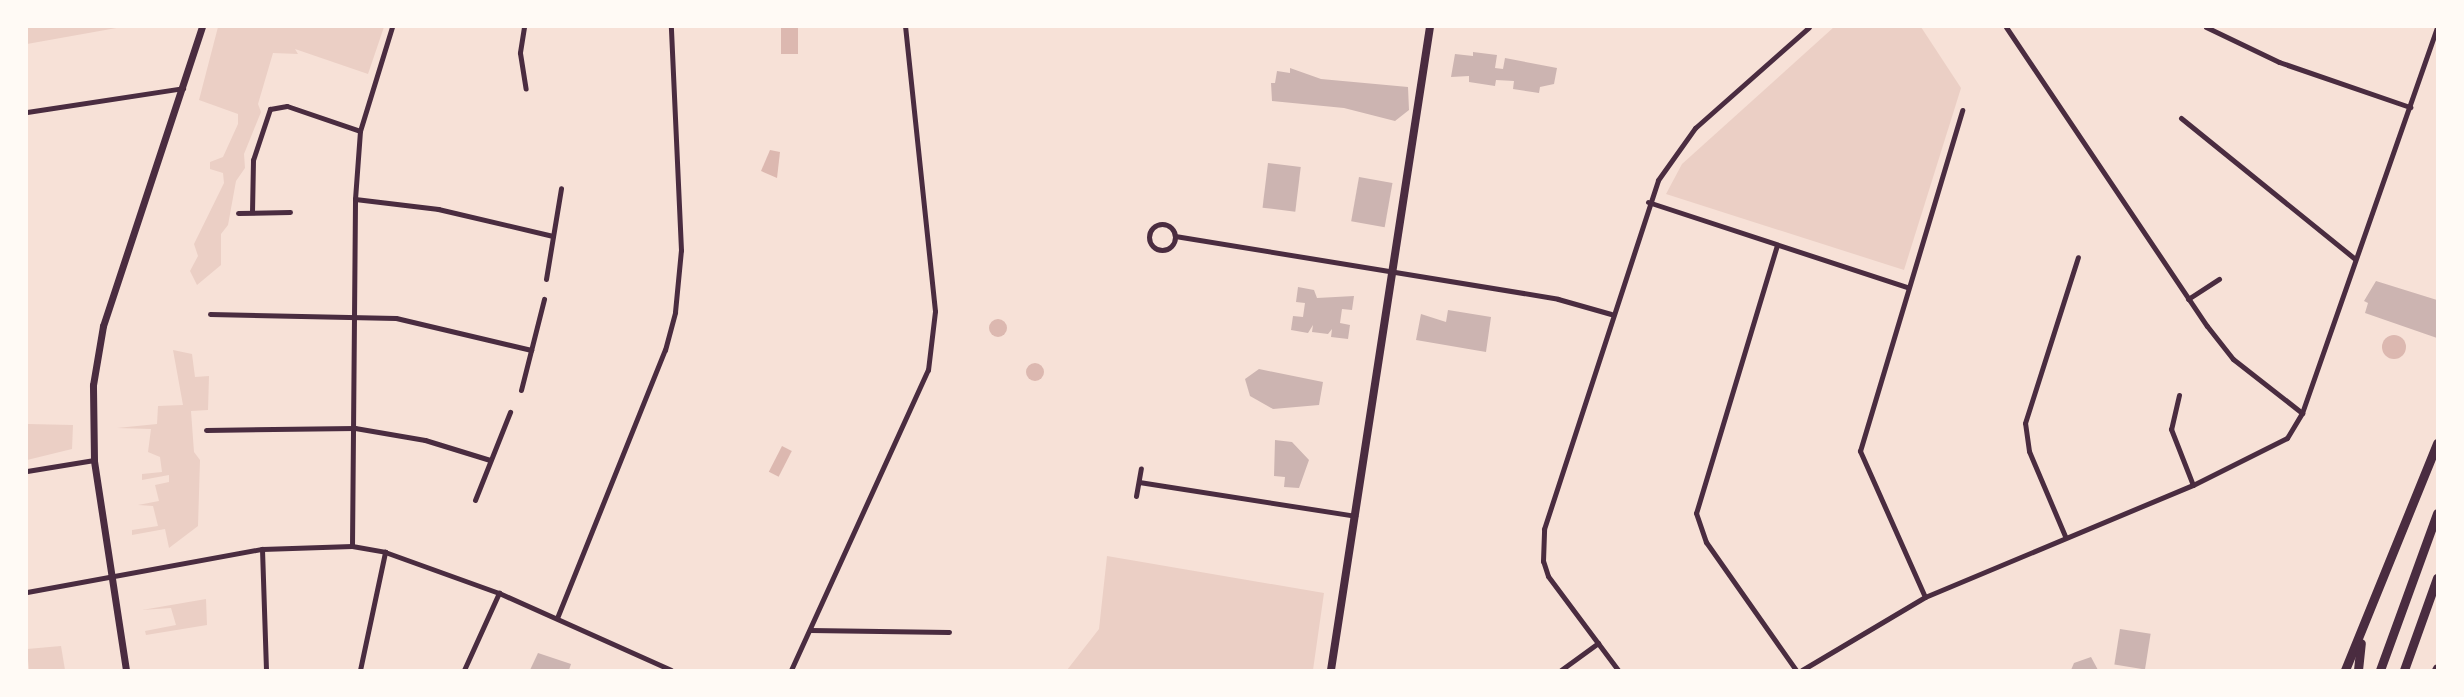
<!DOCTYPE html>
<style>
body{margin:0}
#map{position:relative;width:2464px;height:697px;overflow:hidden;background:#f7e1d7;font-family:"Archivo Narrow",sans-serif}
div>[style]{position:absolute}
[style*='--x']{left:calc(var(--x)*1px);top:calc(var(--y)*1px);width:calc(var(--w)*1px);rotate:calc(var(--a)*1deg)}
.green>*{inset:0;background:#ebcfc5}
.water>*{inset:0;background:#dcb8b0;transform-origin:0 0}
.round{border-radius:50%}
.building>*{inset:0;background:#ccb4b1;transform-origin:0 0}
.minor>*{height:5px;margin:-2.5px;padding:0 2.5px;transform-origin:2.5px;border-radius:2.5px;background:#4a2c40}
.minor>.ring{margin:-2.5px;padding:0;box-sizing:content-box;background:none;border:5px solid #4a2c40;border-radius:50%}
.tertiary>*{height:7px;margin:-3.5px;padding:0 3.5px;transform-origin:3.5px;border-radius:3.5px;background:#4a2c40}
.primary>*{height:8px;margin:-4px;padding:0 4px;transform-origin:4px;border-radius:4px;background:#4a2c40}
.motorway>*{height:9px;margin:-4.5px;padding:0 4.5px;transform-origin:4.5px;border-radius:4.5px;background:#4a2c40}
span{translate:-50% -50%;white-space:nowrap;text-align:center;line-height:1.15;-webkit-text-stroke:4.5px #fffaf5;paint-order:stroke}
.frame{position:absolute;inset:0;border:28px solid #fffaf5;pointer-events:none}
</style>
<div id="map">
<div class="green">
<div style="clip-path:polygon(27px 27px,122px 27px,27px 44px)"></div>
<div style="clip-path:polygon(218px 27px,384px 27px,368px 74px,295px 49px,298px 54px,273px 53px,258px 104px,261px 112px,244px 154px,245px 168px,236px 181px,228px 225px,221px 234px,221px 265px,197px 285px,190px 271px,198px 256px,194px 244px,224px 183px,223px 173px,210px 169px,210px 162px,223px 157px,238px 124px,238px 114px,199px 100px)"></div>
<div style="clip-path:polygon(1834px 27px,1921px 27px,1961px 88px,1904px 270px,1666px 194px,1682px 164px)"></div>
<div style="clip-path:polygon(173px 350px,192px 354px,195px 377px,209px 376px,208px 410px,191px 411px,194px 452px,200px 460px,198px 526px,169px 548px,165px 529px,132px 535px,132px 530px,158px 526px,153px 506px,138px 505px,159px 501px,155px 485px,169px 482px,169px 475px,142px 480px,142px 474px,162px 472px,160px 457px,148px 452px,151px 429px,117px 428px,157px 424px,158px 406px,183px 405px)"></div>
<div style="clip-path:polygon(28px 424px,73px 425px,72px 449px,27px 460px)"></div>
<div style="clip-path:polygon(1107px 556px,1324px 593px,1313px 670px,1067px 670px,1099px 629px)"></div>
<div style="clip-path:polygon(206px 599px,207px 625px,146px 635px,145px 631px,176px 625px,171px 608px,142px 610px)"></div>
<div style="clip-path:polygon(61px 646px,65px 670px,29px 670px,27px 649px)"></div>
</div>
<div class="water">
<div style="left:781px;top:27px;width:17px;height:27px"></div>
<div style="clip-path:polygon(770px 150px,780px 152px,777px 178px,761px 171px)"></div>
<div class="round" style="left:989px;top:319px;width:18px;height:18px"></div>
<div class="round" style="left:2382px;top:335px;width:24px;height:24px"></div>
<div class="round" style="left:1026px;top:363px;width:18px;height:18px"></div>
<div style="left:782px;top:446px;width:11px;height:29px;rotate:27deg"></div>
</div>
<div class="building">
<div style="clip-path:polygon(1473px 52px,1497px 55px,1495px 68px,1503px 69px,1505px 58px,1557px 68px,1554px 84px,1540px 87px,1539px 93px,1513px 89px,1514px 81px,1496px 80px,1495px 86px,1469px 82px,1469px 76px,1451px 77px,1455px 54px,1473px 56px)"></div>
<div style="clip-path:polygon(1290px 68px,1321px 79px,1408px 87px,1409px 110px,1395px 121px,1344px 108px,1272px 101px,1271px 83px,1275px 83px,1277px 71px,1290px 73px)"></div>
<div style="left:1268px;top:163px;width:33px;height:45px;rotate:7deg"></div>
<div style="left:1359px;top:177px;width:34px;height:45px;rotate:10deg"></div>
<div style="clip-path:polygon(2376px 281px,2437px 300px,2437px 338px,2365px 313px,2368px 303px,2364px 301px)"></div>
<div style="clip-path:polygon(1298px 287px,1314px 290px,1317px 298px,1354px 296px,1352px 310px,1342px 309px,1340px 323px,1350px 325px,1348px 339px,1331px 337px,1332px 329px,1328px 334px,1312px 332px,1313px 325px,1308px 333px,1291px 330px,1293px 316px,1303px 317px,1305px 303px,1296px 302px)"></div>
<div style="clip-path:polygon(1448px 310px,1491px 317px,1486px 352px,1416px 340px,1421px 314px,1446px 322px)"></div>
<div style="clip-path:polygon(1259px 369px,1323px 382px,1319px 405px,1273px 409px,1250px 396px,1245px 379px)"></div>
<div style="clip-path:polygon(1275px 440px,1292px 442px,1309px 460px,1299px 488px,1284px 487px,1285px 477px,1274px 476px)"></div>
<div style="left:2120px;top:629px;width:31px;height:36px;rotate:9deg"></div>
<div style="clip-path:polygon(538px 653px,571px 664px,569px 670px,530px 670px)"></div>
<div style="clip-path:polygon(2091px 657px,2098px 670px,2071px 670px,2074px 663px)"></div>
</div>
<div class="minor">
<div style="--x:524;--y:27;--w:26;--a:99"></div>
<div style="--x:520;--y:53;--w:36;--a:81"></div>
<div style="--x:2006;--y:27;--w:360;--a:56.1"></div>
<div style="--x:2207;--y:326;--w:42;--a:51.8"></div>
<div style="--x:2233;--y:359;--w:88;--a:38"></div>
<div style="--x:2206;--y:27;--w:81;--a:25.6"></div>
<div style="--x:2279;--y:62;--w:139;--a:19"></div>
<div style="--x:27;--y:112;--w:158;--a:-8.7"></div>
<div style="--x:2181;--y:118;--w:224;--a:39"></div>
<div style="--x:355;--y:199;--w:84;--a:6.9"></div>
<div style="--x:438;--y:209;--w:118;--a:13.2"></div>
<div style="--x:1648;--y:202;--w:272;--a:18.2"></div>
<div style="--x:252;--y:212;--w:52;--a:-88.9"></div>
<div style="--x:253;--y:160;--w:54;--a:-71.6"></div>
<div style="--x:270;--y:109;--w:17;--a:-10"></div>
<div style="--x:287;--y:106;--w:77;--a:18.9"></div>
<div style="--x:238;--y:213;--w:52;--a:-1.1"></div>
<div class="ring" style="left:1149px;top:224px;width:21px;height:21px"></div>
<div style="--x:1175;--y:236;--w:388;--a:9.3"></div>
<div style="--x:1558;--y:299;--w:55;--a:15.8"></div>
<div style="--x:1777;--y:245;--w:280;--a:106.8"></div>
<div style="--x:1696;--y:513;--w:31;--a:71"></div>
<div style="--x:1706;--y:542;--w:156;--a:54.9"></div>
<div style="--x:546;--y:279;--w:92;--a:-80.6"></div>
<div style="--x:2188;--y:299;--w:37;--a:-33"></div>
<div style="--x:210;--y:314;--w:186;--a:1.2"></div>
<div style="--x:396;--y:318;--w:139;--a:13.3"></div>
<div style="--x:521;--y:390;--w:94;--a:-75.8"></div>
<div style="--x:2179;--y:395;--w:35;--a:103"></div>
<div style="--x:2171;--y:429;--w:60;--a:68.6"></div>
<div style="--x:206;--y:430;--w:149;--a:-0.8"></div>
<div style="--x:355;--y:428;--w:71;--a:9.7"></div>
<div style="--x:425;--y:440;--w:68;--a:17.1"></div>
<div style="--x:27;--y:471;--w:68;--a:-9.3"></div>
<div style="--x:1139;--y:482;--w:219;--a:8.9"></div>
<div style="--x:1136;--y:496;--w:28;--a:-80"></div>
<div style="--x:475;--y:500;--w:95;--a:-68.3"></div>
<div style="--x:2065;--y:536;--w:92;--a:-113"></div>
<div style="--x:2029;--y:451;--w:28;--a:-98"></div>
<div style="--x:2025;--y:423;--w:174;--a:-72.3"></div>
<div style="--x:352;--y:546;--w:347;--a:-89.5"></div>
<div style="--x:355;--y:199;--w:68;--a:-85.8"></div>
<div style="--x:360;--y:131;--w:109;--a:-72.9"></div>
<div style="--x:262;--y:549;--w:121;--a:88.1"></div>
<div style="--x:27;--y:592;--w:239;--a:-10.4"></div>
<div style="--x:262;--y:549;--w:90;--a:-1.9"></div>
<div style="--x:352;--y:546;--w:34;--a:10"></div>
<div style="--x:385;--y:552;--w:121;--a:19.8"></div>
<div style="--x:499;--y:593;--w:188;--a:24.1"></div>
<div style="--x:1925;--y:597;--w:160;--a:-114"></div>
<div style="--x:1860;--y:451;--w:356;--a:-73.3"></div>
<div style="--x:557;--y:618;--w:289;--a:-68.1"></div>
<div style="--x:665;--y:350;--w:39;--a:-75"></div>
<div style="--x:675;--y:312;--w:62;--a:-84.5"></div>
<div style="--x:681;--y:250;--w:223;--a:-92.6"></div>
<div style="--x:810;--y:630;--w:139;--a:0.8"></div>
<div style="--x:360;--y:670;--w:121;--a:-78"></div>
<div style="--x:464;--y:670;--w:85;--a:-65.6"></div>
<div style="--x:791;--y:670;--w:330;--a:-65.5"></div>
<div style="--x:928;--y:370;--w:59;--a:-83.2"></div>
<div style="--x:935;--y:311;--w:286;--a:-96"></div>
<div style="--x:1561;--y:670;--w:46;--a:-36.1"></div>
<div style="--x:1618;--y:670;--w:117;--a:-126.7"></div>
<div style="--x:1548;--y:576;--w:16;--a:-108"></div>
<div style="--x:1543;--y:561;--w:32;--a:-88"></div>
<div style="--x:1544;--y:529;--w:367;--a:-71.9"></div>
<div style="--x:1658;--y:180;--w:64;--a:-54.6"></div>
<div style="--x:1695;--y:128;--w:152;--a:-41.5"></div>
<div style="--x:1802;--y:670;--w:143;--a:-30.7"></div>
<div style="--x:1925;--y:597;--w:290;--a:-22.7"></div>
<div style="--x:2193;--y:485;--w:105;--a:-26.6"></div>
<div style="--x:2287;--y:438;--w:29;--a:-59"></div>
<div style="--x:2302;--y:413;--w:408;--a:-70.7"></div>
</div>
<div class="tertiary">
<div style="--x:126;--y:670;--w:212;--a:-98.7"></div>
<div style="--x:94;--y:460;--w:75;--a:-90.8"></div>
<div style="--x:93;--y:385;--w:60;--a:-80.4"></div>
<div style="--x:103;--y:326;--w:315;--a:-71.7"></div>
</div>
<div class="primary">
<div style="--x:1331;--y:670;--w:651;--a:-81.25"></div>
</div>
<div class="motorway">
<div style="--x:2345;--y:670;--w:245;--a:-67.9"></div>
<div style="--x:2358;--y:670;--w:27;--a:-84"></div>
<div style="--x:2380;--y:670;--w:167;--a:-70"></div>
<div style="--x:2404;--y:670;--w:98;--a:-70.3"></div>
<div style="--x:2436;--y:670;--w:2;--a:-63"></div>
</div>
<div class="frame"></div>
</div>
